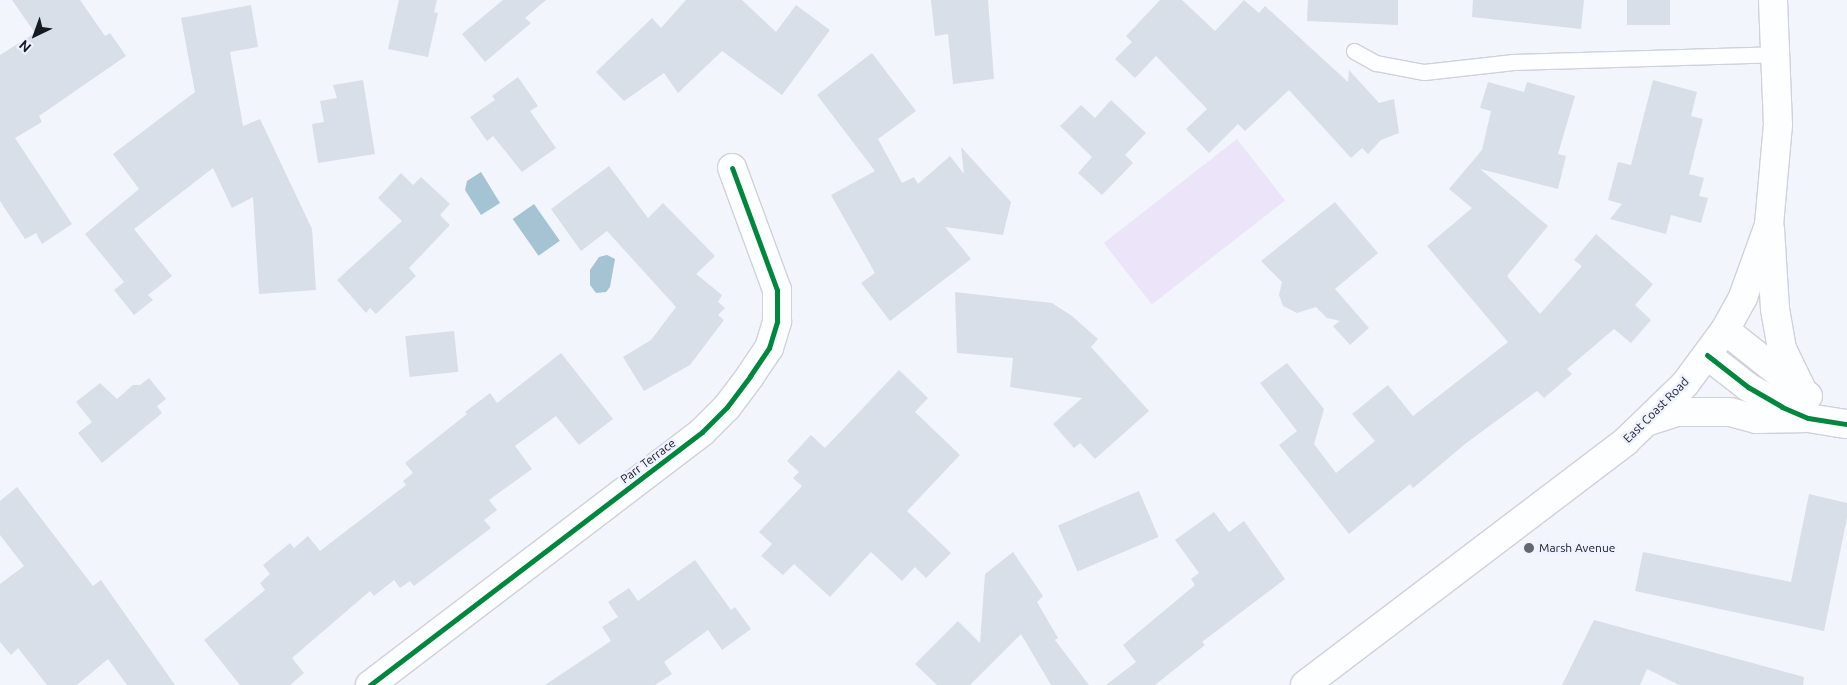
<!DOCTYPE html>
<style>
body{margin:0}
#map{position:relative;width:1847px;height:685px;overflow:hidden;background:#f2f5fc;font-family:Ubuntu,sans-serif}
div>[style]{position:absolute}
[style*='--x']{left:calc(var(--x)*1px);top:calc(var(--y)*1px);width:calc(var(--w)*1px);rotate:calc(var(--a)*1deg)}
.green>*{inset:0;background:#ece4f9;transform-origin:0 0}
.water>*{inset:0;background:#a4c3d3;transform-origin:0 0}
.building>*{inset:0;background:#d8dfe8;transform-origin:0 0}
.roads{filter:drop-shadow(1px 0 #ced2da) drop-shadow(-1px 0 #ced2da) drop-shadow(0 1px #ced2da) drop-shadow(0 -1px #ced2da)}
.lane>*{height:15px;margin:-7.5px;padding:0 7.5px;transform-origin:7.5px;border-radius:7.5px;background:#fdfeff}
.street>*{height:28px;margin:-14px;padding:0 14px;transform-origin:14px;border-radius:14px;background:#fdfeff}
.secondary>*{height:28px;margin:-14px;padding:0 14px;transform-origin:14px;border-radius:14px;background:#fdfeff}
.cycleway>*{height:5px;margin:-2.5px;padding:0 2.5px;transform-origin:2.5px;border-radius:2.5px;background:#00873e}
.dots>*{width:14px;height:14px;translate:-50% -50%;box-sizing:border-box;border:2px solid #eff3ff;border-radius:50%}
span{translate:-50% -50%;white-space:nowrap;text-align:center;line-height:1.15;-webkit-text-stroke:5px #eff3ff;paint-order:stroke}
.street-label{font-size:12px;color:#161a23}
.poi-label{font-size:12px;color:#161a23}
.left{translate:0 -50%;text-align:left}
.north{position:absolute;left:10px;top:10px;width:50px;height:50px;-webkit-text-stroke:4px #eff3ff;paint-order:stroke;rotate:222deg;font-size:14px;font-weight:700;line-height:20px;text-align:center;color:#161a23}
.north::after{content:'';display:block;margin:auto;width:18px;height:22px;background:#161a23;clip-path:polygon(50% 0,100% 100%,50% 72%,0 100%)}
</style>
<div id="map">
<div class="green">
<div style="left:1237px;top:139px;width:78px;height:169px;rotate:52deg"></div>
</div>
<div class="water">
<div style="clip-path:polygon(481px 172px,500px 203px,481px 215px,465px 190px,467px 181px)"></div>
<div style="left:534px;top:204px;width:45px;height:26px;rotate:55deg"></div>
<div style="clip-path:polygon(607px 255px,615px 259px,610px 287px,606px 292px,596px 293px,590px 285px,590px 270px,599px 257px)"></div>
</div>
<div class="building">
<div style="clip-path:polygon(12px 0,80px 0,105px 36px,110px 33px,126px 56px,39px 116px,42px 122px,15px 138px,72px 224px,42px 244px,36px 233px,25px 239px,0 201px,0 55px,35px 33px)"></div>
<div style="clip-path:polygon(399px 0,437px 0,434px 12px,438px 13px,428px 57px,388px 49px)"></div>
<div style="clip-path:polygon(503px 0,546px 0,525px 18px,531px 23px,485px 62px,462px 34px)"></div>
<div style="clip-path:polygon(686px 0,742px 0,776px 32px,796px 5px,830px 30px,782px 95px,722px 51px,678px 93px,664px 73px,624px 101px,596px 72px,652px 18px,661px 28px)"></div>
<div style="clip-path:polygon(931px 0,988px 0,994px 79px,953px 84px,948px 34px,935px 36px)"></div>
<div style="clip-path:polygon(1160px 0,1182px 0,1215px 31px,1244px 0,1259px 13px,1265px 6px,1348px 82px,1349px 70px,1379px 103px,1394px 99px,1399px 133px,1381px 140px,1368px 154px,1362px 148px,1351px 158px,1289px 90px,1245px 131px,1238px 124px,1209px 153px,1186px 129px,1207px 109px,1156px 56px,1135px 78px,1115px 59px,1132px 42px,1126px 36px)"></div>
<div style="clip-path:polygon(1308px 0,1398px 0,1398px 25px,1307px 21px)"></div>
<div style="clip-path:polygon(1473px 0,1584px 0,1581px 29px,1472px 17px)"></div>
<div style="left:1627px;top:0;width:43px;height:25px"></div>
<div style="clip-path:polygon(251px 5px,258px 47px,230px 52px,243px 126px,260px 119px,312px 229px,316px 290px,259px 294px,253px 197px,232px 208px,213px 168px,134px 229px,172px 276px,148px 295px,153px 300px,134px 315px,114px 290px,124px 282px,85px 234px,139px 189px,113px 154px,195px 92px,181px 18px)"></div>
<div style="clip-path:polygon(872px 53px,916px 111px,878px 139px,902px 183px,914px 177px,918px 184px,950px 156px,964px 174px,961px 147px,1011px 202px,1003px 235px,945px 227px,971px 259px,890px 321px,861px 283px,875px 273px,831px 195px,875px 171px,817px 95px)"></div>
<div style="clip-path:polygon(518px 77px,538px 106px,530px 111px,556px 148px,522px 172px,493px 136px,487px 141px,470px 117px,495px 100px,492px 96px)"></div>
<div style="clip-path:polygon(363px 80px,375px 154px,318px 163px,312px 124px,324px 122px,320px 101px,337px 98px,333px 85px)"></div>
<div style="clip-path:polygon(1653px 80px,1697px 92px,1691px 116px,1703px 119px,1689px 174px,1704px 178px,1699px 196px,1708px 198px,1701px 223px,1671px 215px,1666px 234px,1610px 219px,1622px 204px,1608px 200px,1618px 162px,1631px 165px)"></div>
<div style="clip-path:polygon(1488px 82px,1524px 92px,1527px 82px,1575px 96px,1558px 154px,1566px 156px,1558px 189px,1480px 169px,1548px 226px,1507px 276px,1540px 314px,1582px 266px,1574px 260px,1596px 234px,1653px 284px,1635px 305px,1651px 320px,1631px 343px,1614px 329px,1567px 369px,1572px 374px,1544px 398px,1537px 391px,1465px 444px,1413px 488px,1410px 484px,1349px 534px,1279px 445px,1297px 431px,1260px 383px,1287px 363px,1324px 409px,1314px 444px,1336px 473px,1375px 441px,1352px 414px,1388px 385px,1413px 416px,1508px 342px,1427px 246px,1472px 208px,1449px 189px,1482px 150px,1491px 111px,1480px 108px)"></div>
<div style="clip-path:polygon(1111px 100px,1146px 133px,1125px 155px,1133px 163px,1102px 195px,1078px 173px,1092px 157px,1060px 126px,1081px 105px,1095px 118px)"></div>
<div style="clip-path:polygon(609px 166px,648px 218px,663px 203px,715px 256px,696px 274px,722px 295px,718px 302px,725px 308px,718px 315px,724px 320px,690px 365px,644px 391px,623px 357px,651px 340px,676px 307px,607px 231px,581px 251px,551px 209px)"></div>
<div style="clip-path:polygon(401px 173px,413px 185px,421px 177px,450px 204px,440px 215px,450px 225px,409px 268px,416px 276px,376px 314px,370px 308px,366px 313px,337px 280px,402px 221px,378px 198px)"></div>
<div style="clip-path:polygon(1335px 202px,1378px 253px,1335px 289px,1369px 328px,1350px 345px,1333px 326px,1340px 321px,1327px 318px,1316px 307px,1297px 313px,1283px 306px,1279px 295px,1282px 282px,1261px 261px)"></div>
<div style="clip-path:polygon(955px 292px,1052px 303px,1072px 316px,1098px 339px,1091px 347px,1149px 411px,1095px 459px,1080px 443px,1074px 448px,1053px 424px,1082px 398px,1010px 387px,1013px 358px,957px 353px)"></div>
<div style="left:454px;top:331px;width:41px;height:49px;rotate:84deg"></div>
<div style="clip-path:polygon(561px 353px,613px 419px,579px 445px,556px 416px,515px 446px,532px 469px,489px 500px,497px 510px,484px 520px,491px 528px,414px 586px,410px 581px,400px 588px,394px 580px,374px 596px,370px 591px,292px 658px,304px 673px,290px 685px,240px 685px,204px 640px,265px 590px,260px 583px,270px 574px,263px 565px,290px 543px,294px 548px,308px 536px,320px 551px,406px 485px,403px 481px,413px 473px,405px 463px,467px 414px,465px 412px,490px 393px,497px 403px)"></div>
<div style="clip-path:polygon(899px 370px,928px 398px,915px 412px,960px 455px,907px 511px,951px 553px,926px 578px,915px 567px,902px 581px,871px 552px,830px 597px,794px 564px,783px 575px,761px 556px,772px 544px,759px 532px,802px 486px,793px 478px,799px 472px,787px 461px,811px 435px,825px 448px)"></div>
<div style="clip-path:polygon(149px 378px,166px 399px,157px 406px,162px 413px,102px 463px,78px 433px,92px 422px,76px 402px,100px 383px,117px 399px,133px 385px,140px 385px)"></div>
<div style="clip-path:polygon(17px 487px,93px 586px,101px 580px,175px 685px,127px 685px,108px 659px,77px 685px,47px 685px,18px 648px,11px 655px,0 642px,0 584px,24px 566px,0 535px,0 501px)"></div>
<div style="left:1139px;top:491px;width:50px;height:88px;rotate:67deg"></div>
<div style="clip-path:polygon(1809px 494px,1847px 503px,1847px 518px,1824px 631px,1635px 591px,1643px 552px,1791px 582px)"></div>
<div style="clip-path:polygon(1214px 512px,1229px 532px,1244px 521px,1285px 579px,1202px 642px,1205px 645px,1155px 685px,1106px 685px,1136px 662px,1123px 645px,1195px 585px,1191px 579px,1199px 573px,1175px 540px)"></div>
<div style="clip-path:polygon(1013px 552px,1043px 596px,1037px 602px,1058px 638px,1055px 640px,1089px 685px,1051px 685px,1021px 634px,970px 685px,937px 685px,915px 664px,958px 621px,980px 643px,985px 574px)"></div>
<div style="clip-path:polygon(695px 560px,731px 610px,735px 607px,751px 629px,722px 650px,708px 630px,664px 662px,672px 674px,655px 685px,545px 685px,611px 641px,602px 627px,618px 617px,608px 602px,629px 588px,638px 601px)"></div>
<div style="clip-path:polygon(1594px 620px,1804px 677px,1803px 685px,1679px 685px,1647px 669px,1640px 685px,1562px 685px)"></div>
</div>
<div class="roads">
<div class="lane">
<div style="--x:1354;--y:51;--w:25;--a:29"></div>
<div style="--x:1376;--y:63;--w:49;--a:10.6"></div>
<div style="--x:1424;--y:72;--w:90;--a:-6.4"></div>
<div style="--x:1513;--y:62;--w:262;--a:-1.7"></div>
</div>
<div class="street">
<div style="--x:1725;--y:330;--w:106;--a:38.5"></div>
<div style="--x:1707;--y:355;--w:52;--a:38"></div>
<div style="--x:1748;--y:387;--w:39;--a:30"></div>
<div style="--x:1782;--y:407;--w:28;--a:23"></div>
<div style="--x:1808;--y:418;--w:39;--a:9"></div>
<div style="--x:370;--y:685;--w:417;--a:-37.3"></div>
<div style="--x:702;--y:432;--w:35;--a:-45"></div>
<div style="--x:727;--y:407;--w:39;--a:-53"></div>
<div style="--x:750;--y:376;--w:34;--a:-56"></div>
<div style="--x:769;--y:348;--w:28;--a:-73"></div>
<div style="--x:777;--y:321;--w:31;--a:-90"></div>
<div style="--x:777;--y:290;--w:130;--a:-110.2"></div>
</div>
<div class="secondary">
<div style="--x:1770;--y:229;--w:80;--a:86.4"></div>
<div style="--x:1775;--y:309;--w:41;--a:80.1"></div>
<div style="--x:1782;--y:349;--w:48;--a:64"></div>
<div style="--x:1649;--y:421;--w:28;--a:-18"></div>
<div style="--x:1676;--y:412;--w:54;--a:0"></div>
<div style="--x:1730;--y:412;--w:27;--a:15"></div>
<div style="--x:1756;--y:419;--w:52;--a:-1.1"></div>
<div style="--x:1305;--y:685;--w:402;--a:-37.2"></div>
<div style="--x:1625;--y:442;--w:83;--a:-44"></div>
<div style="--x:1685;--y:384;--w:67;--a:-53.5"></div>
<div style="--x:1725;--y:330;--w:38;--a:-61"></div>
<div style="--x:1743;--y:297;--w:77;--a:-70.1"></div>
<div style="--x:1769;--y:225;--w:100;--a:-84.9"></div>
<div style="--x:1778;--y:125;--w:125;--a:-92.3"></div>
</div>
</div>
<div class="cycleway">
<div style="--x:1707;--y:355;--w:52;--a:38"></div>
<div style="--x:1748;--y:387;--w:39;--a:30"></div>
<div style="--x:1782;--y:407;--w:28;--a:23"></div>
<div style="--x:1808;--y:418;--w:39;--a:9"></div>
<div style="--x:370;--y:685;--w:417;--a:-37.3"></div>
<div style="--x:702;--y:432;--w:35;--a:-45"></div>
<div style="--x:727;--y:407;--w:39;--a:-53"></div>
<div style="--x:750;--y:376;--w:34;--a:-56"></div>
<div style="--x:769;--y:348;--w:28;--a:-73"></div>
<div style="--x:777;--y:321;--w:31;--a:-90"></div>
<div style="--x:777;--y:290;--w:130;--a:-110.2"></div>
</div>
<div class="dots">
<div style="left:1529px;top:548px;background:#63676f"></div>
</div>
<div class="street-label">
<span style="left:1656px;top:410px;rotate:-45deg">East Coast Road</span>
<span style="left:648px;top:461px;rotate:-37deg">Parr Terrace</span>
</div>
<div class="poi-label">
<span class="left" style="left:1539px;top:548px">Marsh Avenue</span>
</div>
<div class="north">N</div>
</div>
